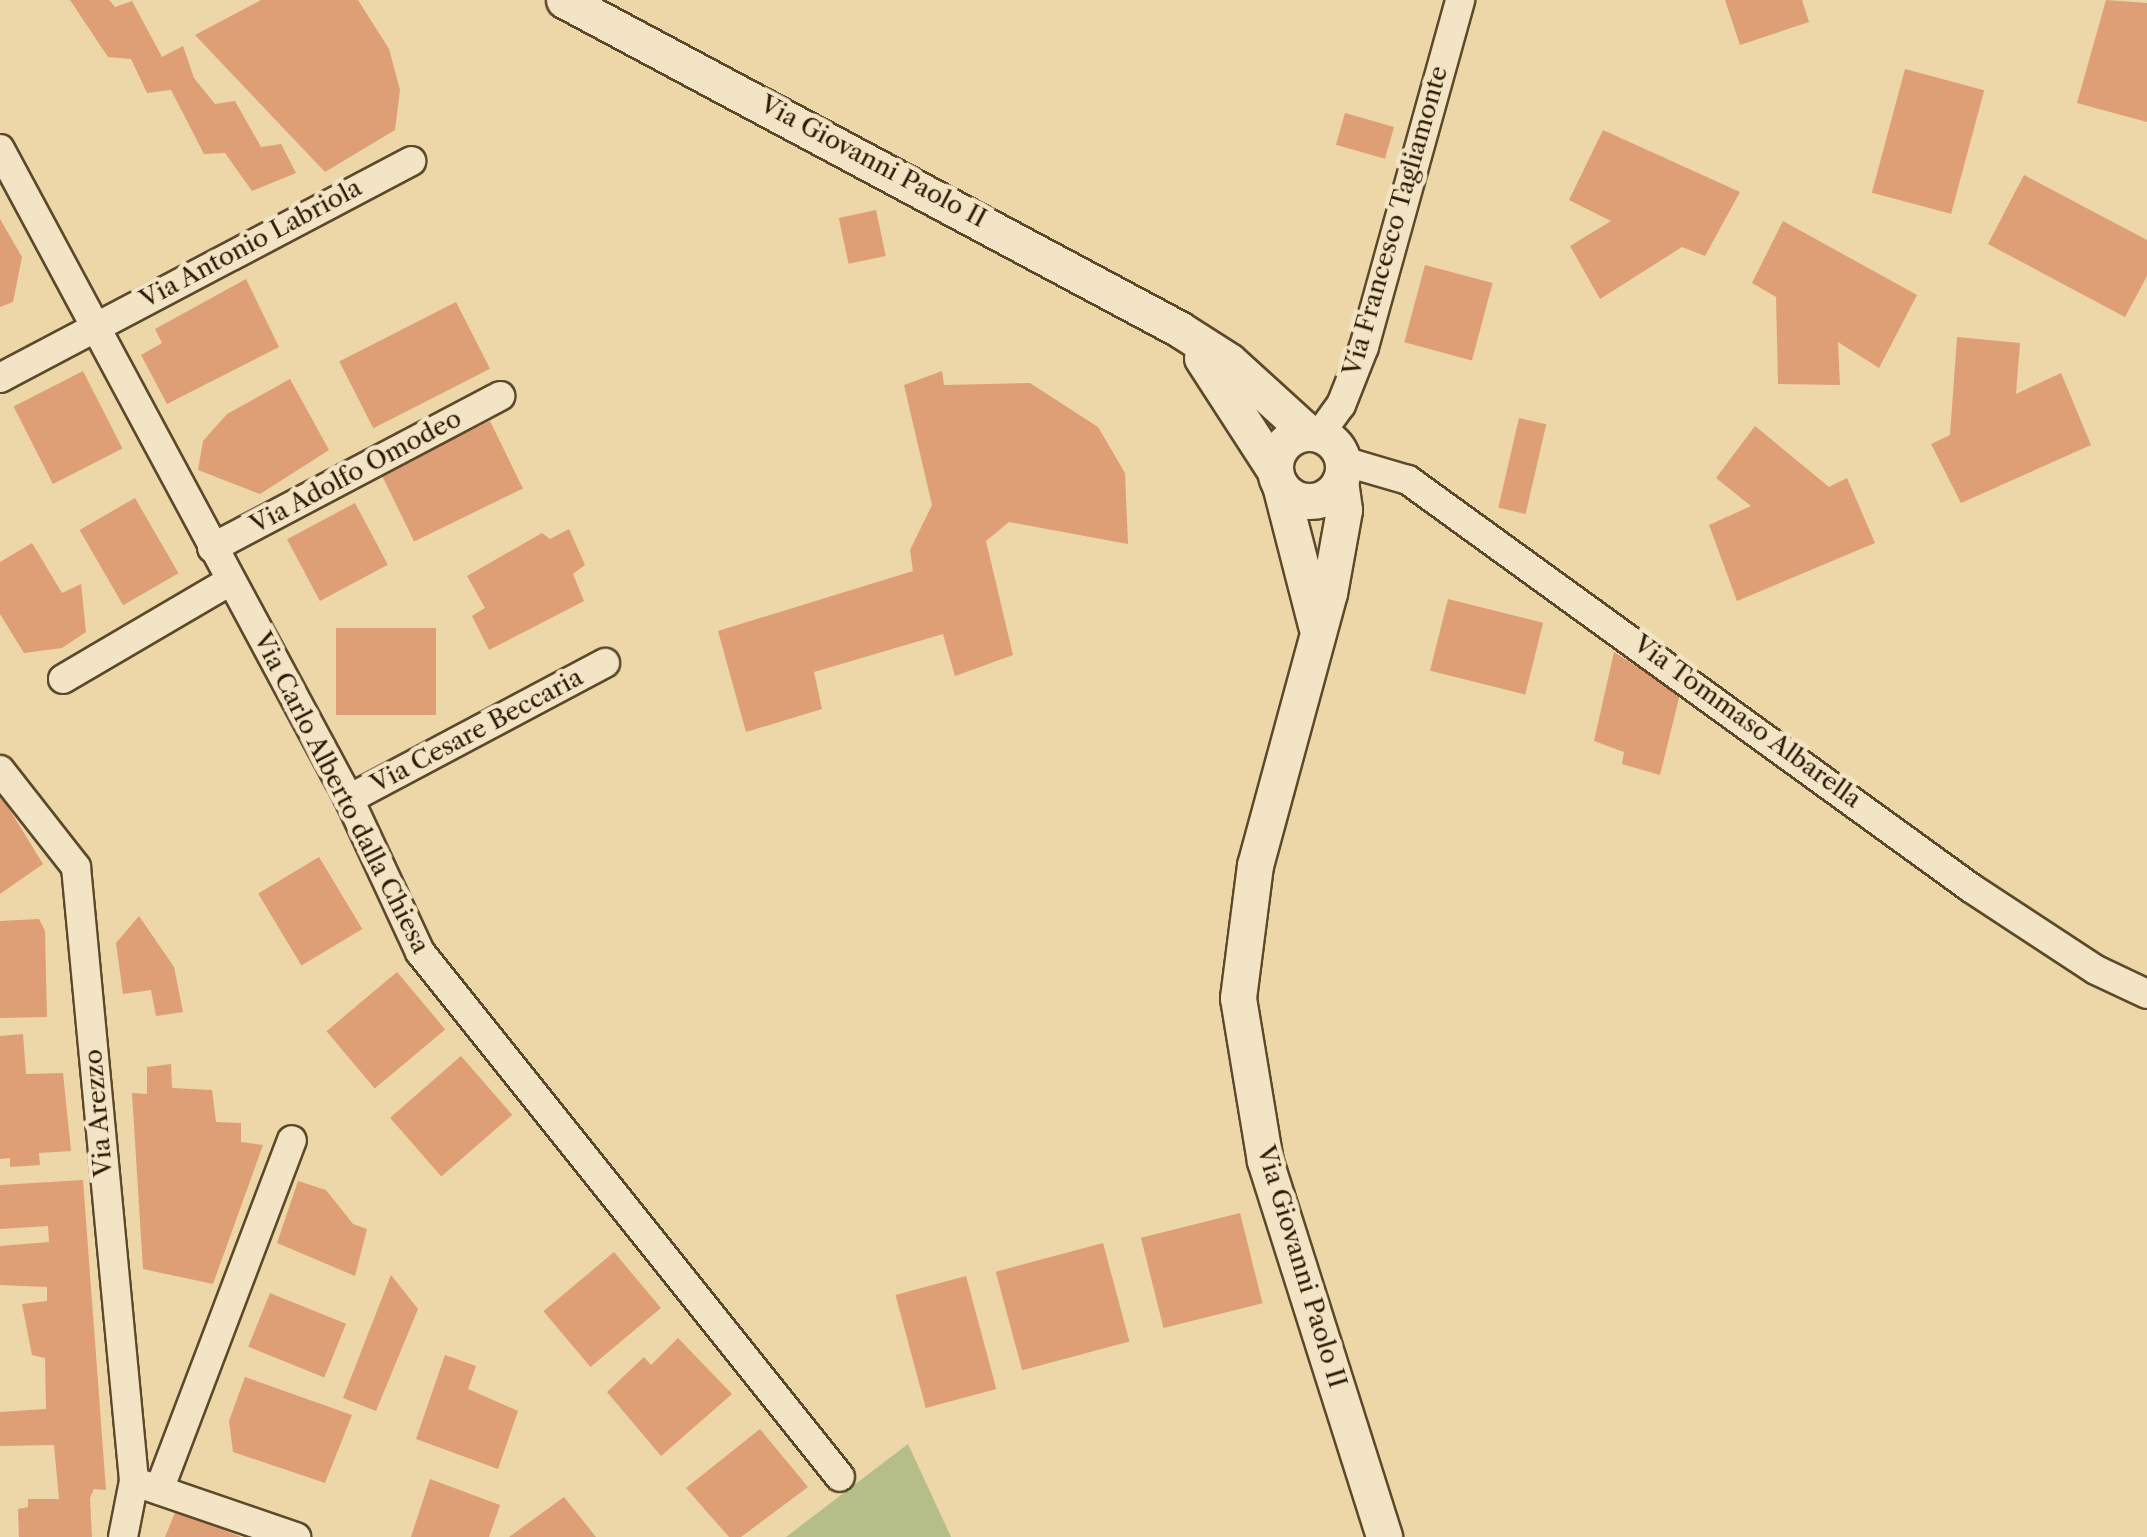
<!DOCTYPE html>
<style>
body{margin:0}
#map{position:relative;width:2147px;height:1537px;overflow:hidden;background:#edd6a7;font-family:"Libre Caslon Text",serif}
div>[style]{position:absolute}
[style*='--x']{left:calc(var(--x)*1px);top:calc(var(--y)*1px);width:calc(var(--w)*1px);rotate:calc(var(--a)*1deg)}
.green>*{inset:0;background:#b5be89}
.building>*{inset:0;background:#de9f77;transform-origin:0 0}
.roads{filter:drop-shadow(2px 0 #5c492a) drop-shadow(-2px 0 #5c492a) drop-shadow(0 2px #5c492a) drop-shadow(0 -2px #5c492a)}
.minor>*{height:28px;margin:-14px;padding:0 14px;transform-origin:14px;border-radius:14px;background:#f3e4c6}
.tertiary>*{height:35px;margin:-17.5px;padding:0 17.5px;transform-origin:17.5px;border-radius:17.5px;background:#f3e4c6}
.tertiary>.ring{margin:-17.5px;padding:0;box-sizing:content-box;background:none;border:35px solid #f3e4c6;border-radius:50%}
span{translate:-50% -50%;white-space:nowrap;text-align:center;line-height:1.15;-webkit-text-stroke:9px #f3e4c6;paint-order:stroke}
.street-label{font-size:25px;color:#2c1a01}
</style>
<div id="map">
<div class="green">
<div style="clip-path:polygon(908px 1444px,951px 1537px,786px 1537px)"></div>
</div>
<div class="building">
<div style="clip-path:polygon(70px 0,109px 0,115px 7px,132px 1px,162px 57px,183px 46px,194px 78px,215px 104px,235px 101px,261px 147px,281px 144px,296px 173px,252px 191px,225px 153px,204px 154px,171px 90px,147px 93px,131px 59px,108px 57px)"></div>
<div style="clip-path:polygon(261px 0,358px 0,389px 49px,400px 90px,395px 130px,325px 172px,195px 35px)"></div>
<div style="clip-path:polygon(1725px 0,1802px 0,1809px 22px,1740px 45px)"></div>
<div style="clip-path:polygon(2106px 0,2147px 3px,2147px 122px,2077px 103px)"></div>
<div style="left:1905px;top:69px;width:82px;height:128px;rotate:15deg"></div>
<div style="left:1345px;top:113px;width:51px;height:33px;rotate:16deg"></div>
<div style="clip-path:polygon(1603px 130px,1740px 192px,1705px 256px,1682px 247px,1600px 299px,1570px 246px,1611px 221px,1569px 200px)"></div>
<div style="clip-path:polygon(2024px 175px,2147px 240px,2147px 276px,2125px 317px,1988px 244px)"></div>
<div style="left:876px;top:210px;width:47px;height:38px;rotate:78deg"></div>
<div style="clip-path:polygon(0 219px,22px 257px,13px 302px,0 307px)"></div>
<div style="clip-path:polygon(1783px 221px,1917px 295px,1879px 368px,1838px 342px,1840px 385px,1778px 384px,1776px 297px,1752px 283px)"></div>
<div style="left:1425px;top:265px;width:70px;height:80px;rotate:15deg"></div>
<div style="clip-path:polygon(246px 279px,279px 347px,167px 404px,141px 355px,162px 343px,155px 329px)"></div>
<div style="left:456px;top:302px;width:75px;height:131px;rotate:63deg"></div>
<div style="clip-path:polygon(1957px 337px,2020px 343px,2016px 394px,2061px 373px,2091px 445px,1961px 503px,1931px 444px,1950px 435px)"></div>
<div style="left:83px;top:371px;width:87px;height:78px;rotate:63deg"></div>
<div style="clip-path:polygon(942px 371px,944px 385px,1030px 383px,1098px 427px,1125px 473px,1128px 544px,1009px 522px,986px 541px,1013px 655px,955px 676px,943px 634px,814px 672px,822px 709px,746px 732px,718px 631px,913px 571px,910px 550px,932px 505px,904px 385px)"></div>
<div style="clip-path:polygon(290px 379px,329px 450px,260px 494px,198px 470px,203px 441px,227px 414px)"></div>
<div style="left:1519px;top:418px;width:28px;height:92px;rotate:13deg"></div>
<div style="left:490px;top:421px;width:75px;height:121px;rotate:64deg"></div>
<div style="clip-path:polygon(1755px 426px,1829px 487px,1847px 478px,1875px 543px,1737px 601px,1709px 525px,1751px 506px,1716px 478px)"></div>
<div style="left:135px;top:498px;width:87px;height:64px;rotate:60deg"></div>
<div style="left:355px;top:503px;width:70px;height:77px;rotate:62deg"></div>
<div style="clip-path:polygon(569px 529px,585px 565px,573px 574px,584px 601px,489px 650px,472px 616px,485px 608px,467px 576px,542px 533px,550px 539px)"></div>
<div style="clip-path:polygon(32px 543px,62px 593px,81px 584px,86px 632px,62px 648px,24px 653px,0 614px,0 562px)"></div>
<div style="left:1448px;top:599px;width:98px;height:74px;rotate:14deg"></div>
<div style="left:336px;top:628px;width:100px;height:87px"></div>
<div style="clip-path:polygon(1614px 652px,1680px 694px,1660px 775px,1622px 764px,1624px 752px,1594px 741px)"></div>
<div style="clip-path:polygon(0 794px,43px 864px,0 894px)"></div>
<div style="left:319px;top:857px;width:84px;height:71px;rotate:59deg"></div>
<div style="clip-path:polygon(139px 916px,174px 967px,183px 1012px,156px 1016px,151px 990px,123px 994px,116px 943px)"></div>
<div style="clip-path:polygon(39px 919px,45px 931px,47px 1017px,0 1018px,0 921px)"></div>
<div style="left:397px;top:972px;width:75px;height:92px;rotate:50deg"></div>
<div style="clip-path:polygon(23px 1034px,26px 1074px,63px 1073px,71px 1151px,39px 1153px,40px 1165px,10px 1167px,10px 1158px,0 1159px,0 1036px)"></div>
<div style="left:461px;top:1056px;width:78px;height:94px;rotate:49deg"></div>
<div style="clip-path:polygon(171px 1064px,172px 1088px,212px 1090px,216px 1122px,241px 1123px,241px 1142px,263px 1145px,213px 1284px,143px 1269px,132px 1093px,147px 1094px,147px 1067px)"></div>
<div style="clip-path:polygon(83px 1180px,106px 1490px,94px 1489px,90px 1498px,92px 1537px,19px 1537px,18px 1509px,28px 1507px,28px 1499px,59px 1499px,54px 1445px,0 1446px,0 1412px,46px 1409px,45px 1358px,32px 1355px,22px 1304px,47px 1301px,47px 1287px,0 1285px,0 1246px,49px 1242px,48px 1226px,0 1229px,0 1185px)"></div>
<div style="clip-path:polygon(298px 1181px,326px 1190px,353px 1224px,367px 1229px,355px 1276px,277px 1243px)"></div>
<div style="left:1240px;top:1213px;width:93px;height:102px;rotate:76deg"></div>
<div style="left:1103px;top:1243px;width:102px;height:111px;rotate:75deg"></div>
<div style="left:614px;top:1252px;width:73px;height:92px;rotate:50deg"></div>
<div style="clip-path:polygon(391px 1275px,418px 1309px,376px 1411px,343px 1398px)"></div>
<div style="left:966px;top:1276px;width:117px;height:73px;rotate:75deg"></div>
<div style="left:270px;top:1293px;width:82px;height:58px;rotate:22deg"></div>
<div style="clip-path:polygon(678px 1338px,732px 1394px,661px 1456px,607px 1392px,644px 1357px,651px 1365px)"></div>
<div style="clip-path:polygon(445px 1355px,476px 1366px,468px 1389px,518px 1411px,498px 1469px,416px 1439px)"></div>
<div style="clip-path:polygon(245px 1377px,352px 1415px,325px 1483px,233px 1452px,229px 1421px)"></div>
<div style="clip-path:polygon(760px 1429px,808px 1487px,741px 1537px,729px 1537px,686px 1488px)"></div>
<div style="clip-path:polygon(430px 1479px,500px 1505px,489px 1537px,411px 1537px)"></div>
<div style="clip-path:polygon(564px 1497px,596px 1537px,509px 1537px)"></div>
<div style="clip-path:polygon(176px 1510px,241px 1537px,165px 1537px)"></div>
</div>
<div class="roads">
<div class="minor">
<div style="--x:0;--y:149;--w:738;--a:61.77"></div>
<div style="--x:349;--y:799;--w:169;--a:65.1"></div>
<div style="--x:420;--y:952;--w:672;--a:51.34"></div>
<div style="--x:0;--y:378;--w:465;--a:-27.8"></div>
<div style="--x:1319;--y:435;--w:37;--a:-54"></div>
<div style="--x:1341;--y:405;--w:62;--a:-68.4"></div>
<div style="--x:1364;--y:347;--w:360;--a:-74.5"></div>
<div style="--x:1343;--y:461;--w:68;--a:16.3"></div>
<div style="--x:1408;--y:480;--w:695;--a:35.93"></div>
<div style="--x:1971;--y:888;--w:149;--a:33.3"></div>
<div style="--x:2096;--y:970;--w:56;--a:25.2"></div>
<div style="--x:212;--y:548;--w:326;--a:-27.8"></div>
<div style="--x:63;--y:679;--w:194;--a:-30.4"></div>
<div style="--x:0;--y:770;--w:123;--a:51.9"></div>
<div style="--x:76;--y:867;--w:617;--a:84.6"></div>
<div style="--x:134;--y:1481;--w:57;--a:101.1"></div>
<div style="--x:349;--y:799;--w:290;--a:-28"></div>
<div style="--x:144;--y:1485;--w:161;--a:18.9"></div>
<div style="--x:159;--y:1490;--w:374;--a:-69.2"></div>
</div>
<div class="tertiary">
<div style="--x:564;--y:0;--w:697;--a:28.14"></div>
<div style="--x:1179;--y:329;--w:59;--a:32.6"></div>
<div style="--x:1229;--y:361;--w:107;--a:42.3"></div>
<div style="--x:1202;--y:358;--w:135;--a:57.1"></div>
<div class="ring" style="left:1275px;top:433px;width:33px;height:33px"></div>
<div style="--x:1340;--y:481;--w:29;--a:82"></div>
<div style="--x:1344;--y:510;--w:84;--a:100.2"></div>
<div style="--x:1329;--y:593;--w:282;--a:105.2"></div>
<div style="--x:1255;--y:865;--w:134;--a:97.3"></div>
<div style="--x:1238;--y:998;--w:165;--a:80.6"></div>
<div style="--x:1265;--y:1161;--w:394;--a:72.4"></div>
<div style="--x:1280;--y:485;--w:145;--a:75.6"></div>
</div>
</div>
<div class="street-label">
<span style="left:873px;top:162px;rotate:28deg">Via Giovanni Paolo II</span>
<span style="left:1396px;top:221px;rotate:-74deg">Via Francesco Tagliamonte</span>
<span style="left:251px;top:244px;rotate:-28deg">Via Antonio Labriola</span>
<span style="left:356px;top:472px;rotate:-28deg">Via Adolfo Omodeo</span>
<span style="left:1747px;top:722px;rotate:36deg">Via Tommaso Albarella</span>
<span style="left:477px;top:731px;rotate:-28deg">Via Cesare Beccaria</span>
<span style="left:341px;top:793px;rotate:63deg">Via Carlo Alberto dalla Chiesa</span>
<span style="left:99px;top:1113px;rotate:-95deg">Via Arezzo</span>
<span style="left:1301px;top:1267px;rotate:73deg">Via Giovanni Paolo II</span>
</div>
</div>
